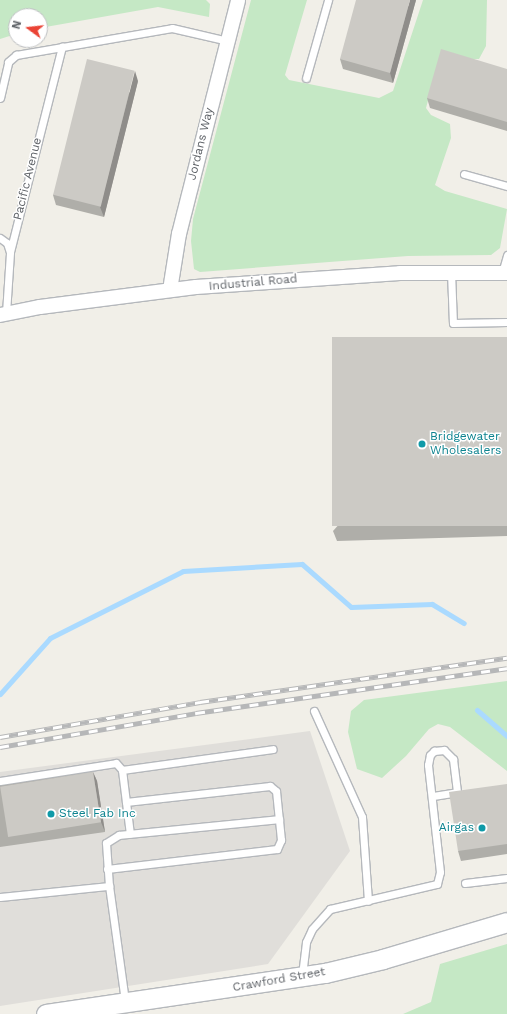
<!DOCTYPE html>
<style>
body{margin:0}
#map{position:relative;width:507px;height:1014px;overflow:hidden;background:#f1efe8;font-family:"Work Sans",sans-serif}
div>[style]{position:absolute}
[style*='--x']{left:calc(var(--x)*1px);top:calc(var(--y)*1px);width:calc(var(--w)*1px);rotate:calc(var(--a)*1deg)}
.industrial>*{inset:0;background:#e0deda}
.green>*{inset:0;background:#c5e8c5}
.stream>*{height:5px;margin:-2.5px;padding:0 2.5px;transform-origin:2.5px;border-radius:2.5px;background:#aadaff}
.roads{filter:drop-shadow(1px 0 #b5b8bc) drop-shadow(-1px 0 #b5b8bc) drop-shadow(0 1px #b5b8bc) drop-shadow(0 -1px #b5b8bc)}
.lane>*{height:7px;margin:-3.5px;padding:0 3.5px;transform-origin:3.5px;border-radius:3.5px;background:#fff}
.street>*{height:14px;margin:-7px;padding:0 7px;transform-origin:7px;border-radius:7px;background:#fff}
.secondary>*{height:19px;margin:-9.5px;padding:0 9.5px;transform-origin:9.5px;border-radius:9.5px;background:#fff}
.rail>*{height:4.5px;margin-top:-2.25px;transform-origin:0;background:repeating-linear-gradient(90deg,#fff 0 9px,#b6b7b8 0 18px);box-sizing:border-box;border-block:1px solid #b6b7b8}
.wall>*{inset:0;background:#afaea9}
.shaded-wall>*{inset:0;background:#8f8d8a}
.building>*{inset:0;background:#cccac5;transform-origin:0 0}
.dots>*{width:11px;height:11px;translate:-50% -50%;box-sizing:border-box;border:2px solid #fff;border-radius:50%}
span{translate:-50% -50%;white-space:nowrap;text-align:center;line-height:1.15;-webkit-text-stroke:3px #fff;paint-order:stroke}
.street-label{font-size:12px;color:#5f6368}
.culture-label{font-size:12px;color:#0d838f}
.left{translate:0 -50%;text-align:left}
.right{translate:-100% -50%;text-align:right}
.north{position:absolute;left:8px;top:8px;width:40px;height:40px;box-sizing:border-box;background:#fff;border:1px solid #bfc1c3;border-radius:50%;rotate:285deg;font-size:11px;font-weight:700;line-height:16px;text-align:center;color:#5f6368}
.north::after{content:'';display:block;margin:auto;width:14px;height:18px;background:#ea4335;clip-path:polygon(50% 0,100% 100%,50% 72%,0 100%)}
</style>
<div id="map">
<div class="industrial">
<div style="clip-path:polygon(310px 731px,350px 851px,268px 964px,0 1006px,0 772px)"></div>
</div>
<div class="green">
<div style="clip-path:polygon(0 0,206px 0,210px 4px,209px 17px,158px 7px,40px 28px,40px 16px,16px 16px,16px 34px,0 39px)"></div>
<div style="clip-path:polygon(251px 0,307px 0,285px 75px,289px 80px,379px 98px,393px 91px,423px 0,487px 0,486px 46px,479px 59px,439px 59px,426px 108px,431px 115px,450px 124px,451px 138px,435px 185px,445px 191px,507px 209px,500px 248px,491px 255px,408px 256px,200px 272px,194px 269px,191px 241px,193px 219px)"></div>
<div style="clip-path:polygon(507px 681px,507px 771px,450px 727px,438px 724px,429px 729px,406px 756px,382px 778px,357px 769px,348px 732px,351px 711px,364px 700px)"></div>
<div style="clip-path:polygon(507px 944px,507px 1014px,403px 1014px,431px 1002px,440px 964px)"></div>
</div>
<div class="stream">
<div style="--x:0;--y:694;--w:75;--a:-48.2"></div>
<div style="--x:50;--y:638;--w:149;--a:-26.7"></div>
<div style="--x:183;--y:571;--w:119;--a:-3.4"></div>
<div style="--x:302;--y:564;--w:65;--a:41.3"></div>
<div style="--x:351;--y:607;--w:81;--a:-2.1"></div>
<div style="--x:432;--y:604;--w:37;--a:31"></div>
<div style="--x:477;--y:710;--w:40;--a:41"></div>
</div>
<div class="roads">
<div class="lane">
<div style="--x:306;--y:78;--w:81;--a:-74.2"></div>
<div style="--x:0;--y:98;--w:37;--a:-77"></div>
<div style="--x:8;--y:62;--w:11;--a:-41"></div>
<div style="--x:16;--y:55;--w:158;--a:-9.8"></div>
<div style="--x:172;--y:28;--w:57;--a:13.1"></div>
<div style="--x:464;--y:174;--w:45;--a:15.6"></div>
<div style="--x:0;--y:238;--w:9;--a:36"></div>
<div style="--x:7;--y:243;--w:9;--a:72"></div>
<div style="--x:451;--y:272;--w:51;--a:87.8"></div>
<div style="--x:453;--y:323;--w:54;--a:-1.1"></div>
<div style="--x:502;--y:273;--w:19;--a:-74"></div>
<div style="--x:6;--y:313;--w:61;--a:-86.2"></div>
<div style="--x:10;--y:252;--w:212;--a:-75.8"></div>
<div style="--x:314;--y:711;--w:116;--a:65.6"></div>
<div style="--x:362;--y:817;--w:84;--a:85.9"></div>
<div style="--x:122;--y:770;--w:152;--a:-7.9"></div>
<div style="--x:0;--y:781;--w:117;--a:-8.8"></div>
<div style="--x:116;--y:763;--w:9;--a:49"></div>
<div style="--x:122;--y:770;--w:64;--a:82.9"></div>
<div style="--x:433;--y:796;--w:24;--a:-9"></div>
<div style="--x:107;--y:869;--w:171;--a:-6.7"></div>
<div style="--x:277;--y:849;--w:10;--a:-66"></div>
<div style="--x:281;--y:840;--w:49;--a:-95.8"></div>
<div style="--x:276;--y:791;--w:8;--a:-140"></div>
<div style="--x:270;--y:786;--w:145;--a:173.7"></div>
<div style="--x:465;--y:883;--w:42;--a:-6.8"></div>
<div style="--x:0;--y:897;--w:110;--a:-5.8"></div>
<div style="--x:302;--y:975;--w:33;--a:-83"></div>
<div style="--x:306;--y:942;--w:14;--a:-65"></div>
<div style="--x:312;--y:929;--w:27;--a:-48"></div>
<div style="--x:330;--y:909;--w:110;--a:-13.2"></div>
<div style="--x:437;--y:884;--w:12;--a:-76"></div>
<div style="--x:440;--y:872;--w:108;--a:-96.4"></div>
<div style="--x:428;--y:765;--w:10;--a:-79"></div>
<div style="--x:430;--y:755;--w:6;--a:-45"></div>
<div style="--x:434;--y:751;--w:10;--a:-6"></div>
<div style="--x:444;--y:750;--w:13;--a:45"></div>
<div style="--x:453;--y:759;--w:33;--a:83"></div>
<div style="--x:125;--y:1001;--w:116;--a:-97.9"></div>
<div style="--x:109;--y:886;--w:43;--a:-94"></div>
<div style="--x:106;--y:843;--w:15;--a:-32"></div>
<div style="--x:119;--y:835;--w:161;--a:-5.7"></div>
</div>
<div class="street">
<div style="--x:170;--y:290;--w:57;--a:-80.9"></div>
<div style="--x:179;--y:234;--w:241;--a:-75.8"></div>
<div style="--x:0;--y:315;--w:41;--a:-11.3"></div>
<div style="--x:40;--y:307;--w:157;--a:-7.3"></div>
<div style="--x:196;--y:287;--w:204;--a:-3.9"></div>
<div style="--x:400;--y:273;--w:107;--a:0"></div>
</div>
<div class="secondary">
<div style="--x:46;--y:1014;--w:282;--a:-8.4"></div>
<div style="--x:325;--y:973;--w:60;--a:-13.6"></div>
<div style="--x:383;--y:959;--w:129;--a:-16.6"></div>
</div>
</div>
<div class="rail">
<div style="--x:0;--y:737;--w:203;--a:-9.9"></div>
<div style="--x:200;--y:702;--w:310;--a:-8.2"></div>
<div style="--x:0;--y:747;--w:199;--a:-9.8"></div>
<div style="--x:196;--y:713;--w:314;--a:-8.2"></div>
</div>
<div class="wall">
<div style="clip-path:polygon(416px 0,393px 83px,343px 69px,340px 59px)"></div>
<div style="clip-path:polygon(507px 69px,507px 131px,430px 108px,427px 98px)"></div>
<div style="clip-path:polygon(138px 81px,104px 217px,56px 205px,53px 195px)"></div>
<div style="clip-path:polygon(507px 337px,507px 536px,337px 541px,333px 531px)"></div>
<div style="clip-path:polygon(93px 772px,97px 781px,105px 832px,0 847px,0 786px)"></div>
<div style="clip-path:polygon(507px 784px,507px 854px,461px 861px,458px 851px)"></div>
</div>
<div class="shaded-wall">
<div style="clip-path:polygon(410px 0,416px 0,393px 83px,390px 73px)"></div>
<div style="clip-path:polygon(135px 71px,138px 81px,104px 217px,100px 207px)"></div>
<div style="clip-path:polygon(93px 772px,97px 781px,105px 832px,101px 822px)"></div>
</div>
<div class="building">
<div style="clip-path:polygon(356px 0,410px 0,390px 73px,340px 59px)"></div>
<div style="clip-path:polygon(441px 49px,507px 69px,507px 122px,427px 98px)"></div>
<div style="left:87px;top:59px;width:49px;height:140px;rotate:14deg"></div>
<div style="left:507px;top:337px;width:189px;height:175px;rotate:90deg"></div>
<div style="left:93px;top:772px;width:51px;height:94px;rotate:81deg"></div>
<div style="clip-path:polygon(507px 784px,507px 844px,458px 851px,449px 792px)"></div>
</div>
<div class="dots">
<div style="left:422px;top:444px;background:#0f9aa8"></div>
<div style="left:51px;top:814px;background:#0f9aa8"></div>
<div style="left:482px;top:828px;background:#0f9aa8"></div>
</div>
<div class="street-label">
<span style="left:201px;top:144px;rotate:-76deg">Jordans Way</span>
<span style="left:28px;top:179px;rotate:-76deg">Pacific Avenue</span>
<span style="left:253px;top:283px;rotate:-5deg">Industrial Road</span>
<span style="left:279px;top:980px;rotate:-10deg">Crawford Street</span>
</div>
<div class="culture-label">
<span class="left" style="left:430px;top:444px">Bridgewater<br>Wholesalers</span>
<span class="left" style="left:59px;top:814px">Steel Fab Inc</span>
<span class="right" style="left:474px;top:828px">Airgas</span>
</div>
<div class="north">N</div>
</div>
